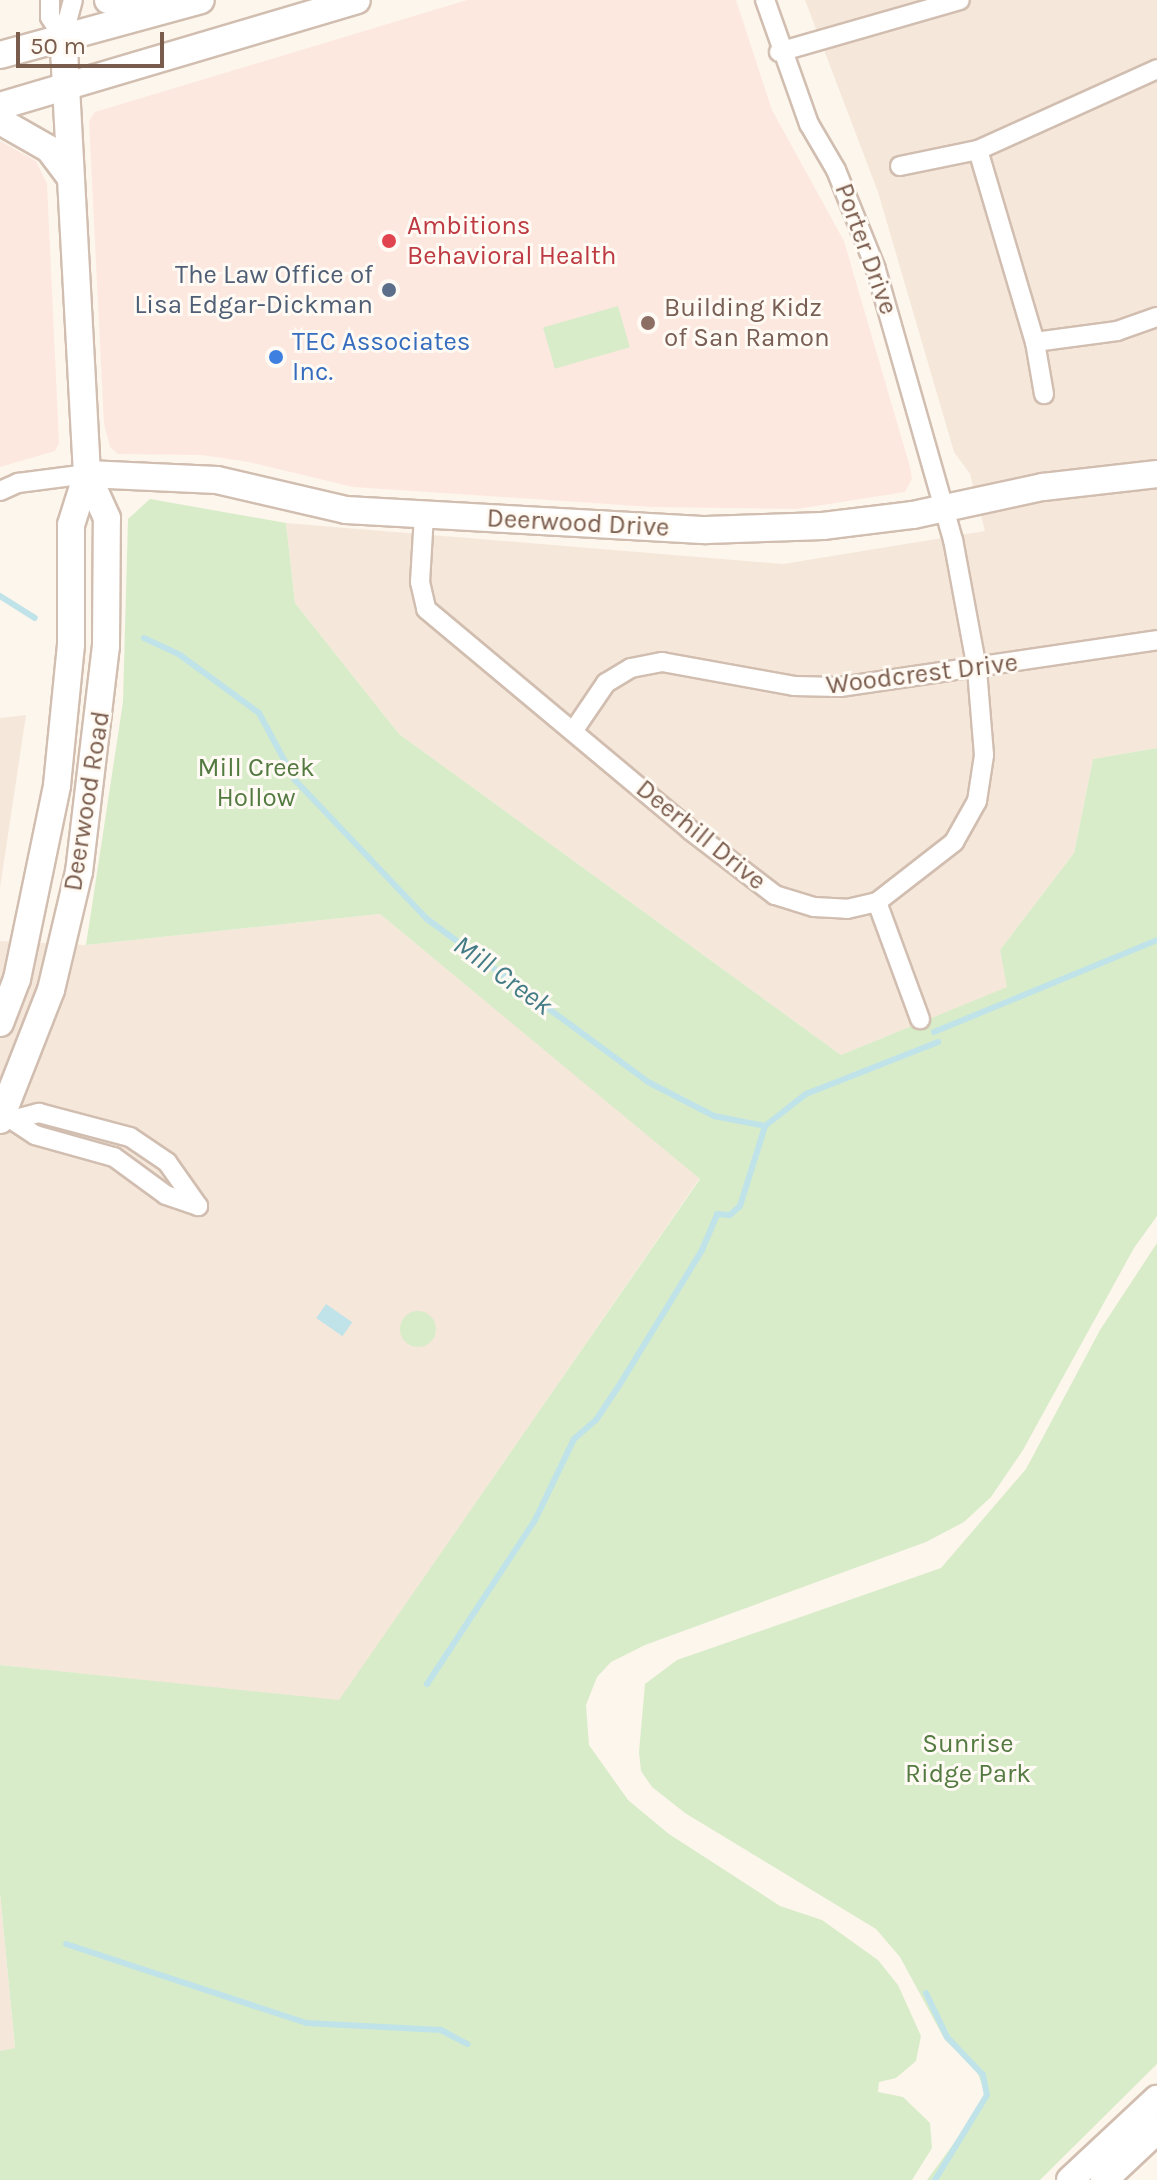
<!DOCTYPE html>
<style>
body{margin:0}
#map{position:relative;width:1157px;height:2180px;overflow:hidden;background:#fdf6ec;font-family:Karla,sans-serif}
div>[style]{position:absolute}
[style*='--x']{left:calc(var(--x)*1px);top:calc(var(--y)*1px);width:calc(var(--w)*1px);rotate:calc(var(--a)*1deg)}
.residential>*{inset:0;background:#f5e8da}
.commercial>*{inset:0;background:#fde8e0}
.green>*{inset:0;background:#d8ecc9;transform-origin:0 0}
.round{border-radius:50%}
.water>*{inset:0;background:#bfe3e8;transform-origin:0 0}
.stream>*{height:6px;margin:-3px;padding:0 3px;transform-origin:3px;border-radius:3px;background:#bfe3e8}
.roads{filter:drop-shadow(2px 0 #d1beb0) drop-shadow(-2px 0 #d1beb0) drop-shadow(0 2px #d1beb0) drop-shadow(0 -2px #d1beb0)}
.street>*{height:18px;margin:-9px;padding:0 9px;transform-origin:9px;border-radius:9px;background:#fff}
.secondary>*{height:26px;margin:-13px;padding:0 13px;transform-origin:13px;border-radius:13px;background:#fff}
.dots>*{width:22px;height:22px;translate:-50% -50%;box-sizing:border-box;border:4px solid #fffaf3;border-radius:50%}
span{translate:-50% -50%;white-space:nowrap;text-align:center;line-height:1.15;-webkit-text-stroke:6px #fffaf3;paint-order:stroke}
.health-label{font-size:26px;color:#be3a42}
.left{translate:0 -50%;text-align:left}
.street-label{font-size:26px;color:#7a5c4d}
.service-label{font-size:26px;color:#4e5e75}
.right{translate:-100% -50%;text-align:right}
.education-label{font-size:26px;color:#785e54}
.shop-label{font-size:26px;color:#366cbe}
.park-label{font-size:26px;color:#537a41}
.water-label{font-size:28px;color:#437c86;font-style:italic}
.scale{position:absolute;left:16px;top:32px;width:148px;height:36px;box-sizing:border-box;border:4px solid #7a5c4d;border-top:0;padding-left:10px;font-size:24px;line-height:28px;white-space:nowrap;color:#7a5c4d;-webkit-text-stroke:6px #fffaf3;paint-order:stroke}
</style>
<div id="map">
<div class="residential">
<div style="clip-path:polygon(805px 0,1157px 0,1157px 748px,1093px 759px,1074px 853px,1000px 950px,1008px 987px,841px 1055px,399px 734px,295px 603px,286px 523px,783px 564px,985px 531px,970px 474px,954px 452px,878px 192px)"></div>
<div style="clip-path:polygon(26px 715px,0 888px,0 718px)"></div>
<div style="clip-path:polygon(380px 914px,700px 1178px,339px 1701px,0 1665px,0 941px,86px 945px)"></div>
<div style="clip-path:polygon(0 1893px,15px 2049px,0 2051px)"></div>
</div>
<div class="commercial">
<div style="clip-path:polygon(467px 0,736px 0,772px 110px,844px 241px,910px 467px,912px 479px,905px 492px,797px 509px,652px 507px,353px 487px,249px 462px,202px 455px,118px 454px,110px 447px,104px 424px,89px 121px,95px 112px)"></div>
<div style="clip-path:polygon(0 141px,36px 161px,47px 184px,59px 443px,55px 451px,0 467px)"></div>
</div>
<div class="green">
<div style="left:618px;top:306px;width:43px;height:78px;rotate:74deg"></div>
<div style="clip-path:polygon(150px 499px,286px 523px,295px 603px,399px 734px,841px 1055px,1007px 987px,1000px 950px,1074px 853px,1093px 759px,1157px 748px,1157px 1216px,1134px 1248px,1023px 1450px,991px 1497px,964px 1522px,926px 1542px,645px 1645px,611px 1662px,597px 1677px,586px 1705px,589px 1745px,628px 1800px,669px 1834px,780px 1906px,822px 1920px,878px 1960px,898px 1985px,921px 2036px,916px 2061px,896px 2078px,879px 2082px,878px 2092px,903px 2097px,930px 2123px,932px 2148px,912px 2180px,0 2180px,0 2051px,15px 2048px,0 1893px,0 1665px,339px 1700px,700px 1179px,380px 914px,86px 945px,123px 702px,128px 519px)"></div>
<div style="clip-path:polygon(1157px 1243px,1157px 2064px,1040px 2180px,927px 2180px,987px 2098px,976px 2069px,945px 2040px,900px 1957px,876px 1929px,685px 1813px,652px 1787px,641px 1771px,639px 1752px,645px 1684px,677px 1660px,941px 1568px,1026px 1469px,1100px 1330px)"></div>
<div class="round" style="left:400px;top:1311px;width:36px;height:36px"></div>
</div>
<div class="water">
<div style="left:326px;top:1304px;width:32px;height:17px;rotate:35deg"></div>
</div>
<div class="stream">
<div style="--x:0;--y:596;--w:41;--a:32.2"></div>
<div style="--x:144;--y:638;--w:40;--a:25"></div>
<div style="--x:180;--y:655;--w:98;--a:36.3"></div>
<div style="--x:259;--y:713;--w:76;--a:61.8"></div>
<div style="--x:295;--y:780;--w:192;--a:46.5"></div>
<div style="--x:427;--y:919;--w:275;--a:36.4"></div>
<div style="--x:648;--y:1082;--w:74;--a:27.3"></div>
<div style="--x:714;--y:1116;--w:52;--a:11.1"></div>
<div style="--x:765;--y:1126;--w:52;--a:-38"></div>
<div style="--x:806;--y:1094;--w:142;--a:-21.5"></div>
<div style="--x:934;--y:1032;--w:241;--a:-22.4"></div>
<div style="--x:427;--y:1684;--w:196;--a:-56.6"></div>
<div style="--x:535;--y:1520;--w:90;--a:-64.3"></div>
<div style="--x:574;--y:1439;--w:29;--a:-41"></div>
<div style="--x:596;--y:1420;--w:43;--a:-56.3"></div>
<div style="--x:620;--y:1384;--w:157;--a:-58.5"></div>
<div style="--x:702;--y:1250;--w:39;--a:-67"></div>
<div style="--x:717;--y:1214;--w:13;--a:4"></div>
<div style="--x:730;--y:1215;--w:13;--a:-42"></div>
<div style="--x:740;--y:1206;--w:84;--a:-72.6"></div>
<div style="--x:66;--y:1944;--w:253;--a:18.2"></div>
<div style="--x:306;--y:2023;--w:135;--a:3"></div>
<div style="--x:441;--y:2030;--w:30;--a:28"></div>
<div style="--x:926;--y:1993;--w:49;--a:64.5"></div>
<div style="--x:947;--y:2037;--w:52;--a:46.5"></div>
<div style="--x:983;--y:2075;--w:20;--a:79"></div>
<div style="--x:987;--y:2095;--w:100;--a:121.5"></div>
</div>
<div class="roads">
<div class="street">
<div style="--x:50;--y:0;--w:17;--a:90"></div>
<div style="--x:50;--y:17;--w:24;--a:57"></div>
<div style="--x:63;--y:37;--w:38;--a:-75"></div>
<div style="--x:779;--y:52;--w:188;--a:-16"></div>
<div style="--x:978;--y:150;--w:200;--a:73.5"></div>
<div style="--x:1035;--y:342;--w:83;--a:-7.6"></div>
<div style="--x:1117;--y:331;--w:42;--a:-19.3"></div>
<div style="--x:900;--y:166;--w:80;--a:-11.6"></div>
<div style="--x:978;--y:150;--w:196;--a:-24.3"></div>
<div style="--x:1035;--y:342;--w:53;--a:80.2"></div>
<div style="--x:0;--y:491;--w:20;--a:-24"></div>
<div style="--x:18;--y:483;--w:70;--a:-7.4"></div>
<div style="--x:424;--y:515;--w:67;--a:93.4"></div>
<div style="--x:420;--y:582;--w:28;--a:77"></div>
<div style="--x:426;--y:609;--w:344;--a:39.9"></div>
<div style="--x:690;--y:830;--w:107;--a:37.4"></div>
<div style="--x:775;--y:895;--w:41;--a:17.1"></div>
<div style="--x:814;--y:907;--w:33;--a:3"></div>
<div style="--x:847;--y:909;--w:31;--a:-13"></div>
<div style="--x:877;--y:902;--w:98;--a:-37.9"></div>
<div style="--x:954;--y:842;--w:47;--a:-60.7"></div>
<div style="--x:977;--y:801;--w:47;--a:-81.3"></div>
<div style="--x:984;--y:755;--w:86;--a:-94.7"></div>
<div style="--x:977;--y:669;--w:131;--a:-100.5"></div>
<div style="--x:953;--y:540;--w:282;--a:-105.9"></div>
<div style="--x:876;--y:269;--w:107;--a:-112"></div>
<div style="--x:836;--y:170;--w:53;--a:-120.4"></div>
<div style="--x:809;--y:124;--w:132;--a:-109.5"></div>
<div style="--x:574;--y:730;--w:57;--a:-55.8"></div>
<div style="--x:606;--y:683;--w:29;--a:-31"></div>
<div style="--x:631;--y:668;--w:32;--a:-11"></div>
<div style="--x:662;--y:662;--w:134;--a:10.3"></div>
<div style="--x:794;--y:686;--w:46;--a:1.2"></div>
<div style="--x:840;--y:687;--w:320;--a:-8.4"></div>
<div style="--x:877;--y:902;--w:125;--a:69.8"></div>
<div style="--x:0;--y:1112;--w:42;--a:33.3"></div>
<div style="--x:35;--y:1135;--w:82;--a:15.6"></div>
<div style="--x:114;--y:1157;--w:64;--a:36.2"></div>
<div style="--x:166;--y:1195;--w:34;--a:19"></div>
<div style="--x:16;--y:1119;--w:24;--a:-15"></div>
<div style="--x:39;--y:1113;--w:94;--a:14.8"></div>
<div style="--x:130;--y:1137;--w:45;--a:34"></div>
<div style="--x:167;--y:1162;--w:54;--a:54.8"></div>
</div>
<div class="secondary">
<div style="--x:108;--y:0;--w:45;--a:16.8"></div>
<div style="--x:0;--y:55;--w:208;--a:-15.3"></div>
<div style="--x:0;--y:106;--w:372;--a:-16.5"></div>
<div style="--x:0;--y:121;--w:56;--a:29.7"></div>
<div style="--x:49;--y:149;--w:35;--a:53"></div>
<div style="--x:87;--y:474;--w:130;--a:2.6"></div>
<div style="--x:217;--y:480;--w:132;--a:13.1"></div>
<div style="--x:346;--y:510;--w:361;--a:3.2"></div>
<div style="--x:706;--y:530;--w:117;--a:-2"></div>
<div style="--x:823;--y:526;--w:91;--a:-7"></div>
<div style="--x:913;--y:515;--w:133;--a:-12.2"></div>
<div style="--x:1043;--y:487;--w:115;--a:-6.5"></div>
<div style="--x:0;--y:1023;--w:47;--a:-68.9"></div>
<div style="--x:17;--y:979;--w:198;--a:-78.3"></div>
<div style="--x:57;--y:785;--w:142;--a:-84.3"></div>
<div style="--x:71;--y:644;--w:119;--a:-90"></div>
<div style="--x:71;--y:525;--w:53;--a:-72.6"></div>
<div style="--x:0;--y:1120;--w:140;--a:-68.6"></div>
<div style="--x:51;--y:990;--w:121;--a:-76.7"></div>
<div style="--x:79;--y:872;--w:228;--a:-83.2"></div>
<div style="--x:106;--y:646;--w:128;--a:-89.6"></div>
<div style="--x:107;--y:518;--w:48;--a:-114.4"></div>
<div style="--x:87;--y:474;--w:438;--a:-93.1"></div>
<div style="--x:1070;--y:2180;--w:119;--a:-43"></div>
<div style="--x:1104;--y:2180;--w:73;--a:-43.3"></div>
</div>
</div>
<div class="dots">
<div style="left:389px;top:241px;background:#e0444e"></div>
<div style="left:389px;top:290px;background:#5c6f8a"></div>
<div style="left:648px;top:323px;background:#8d6e63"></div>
<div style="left:276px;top:357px;background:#3f7fe0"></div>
</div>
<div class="health-label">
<span class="left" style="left:407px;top:241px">Ambitions<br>Behavioral Health</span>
</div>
<div class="street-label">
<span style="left:866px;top:249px;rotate:70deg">Porter Drive</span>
<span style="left:578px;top:523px;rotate:3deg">Deerwood Drive</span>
<span style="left:922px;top:674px;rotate:-7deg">Woodcrest Drive</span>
<span style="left:87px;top:801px;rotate:-81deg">Deerwood Road</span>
<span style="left:701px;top:835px;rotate:39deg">Deerhill Drive</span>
</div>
<div class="service-label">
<span class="right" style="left:373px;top:290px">The Law Office of<br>Lisa Edgar-Dickman</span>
</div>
<div class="education-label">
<span class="left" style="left:664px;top:323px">Building Kidz<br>of San Ramon</span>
</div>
<div class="shop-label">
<span class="left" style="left:292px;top:357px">TEC Associates<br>Inc.</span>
</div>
<div class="park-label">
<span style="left:256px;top:783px">Mill Creek<br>Hollow</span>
<span style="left:968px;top:1759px">Sunrise<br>Ridge Park</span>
</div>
<div class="water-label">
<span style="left:503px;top:975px;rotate:36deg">Mill Creek</span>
</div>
<div class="scale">50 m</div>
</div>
